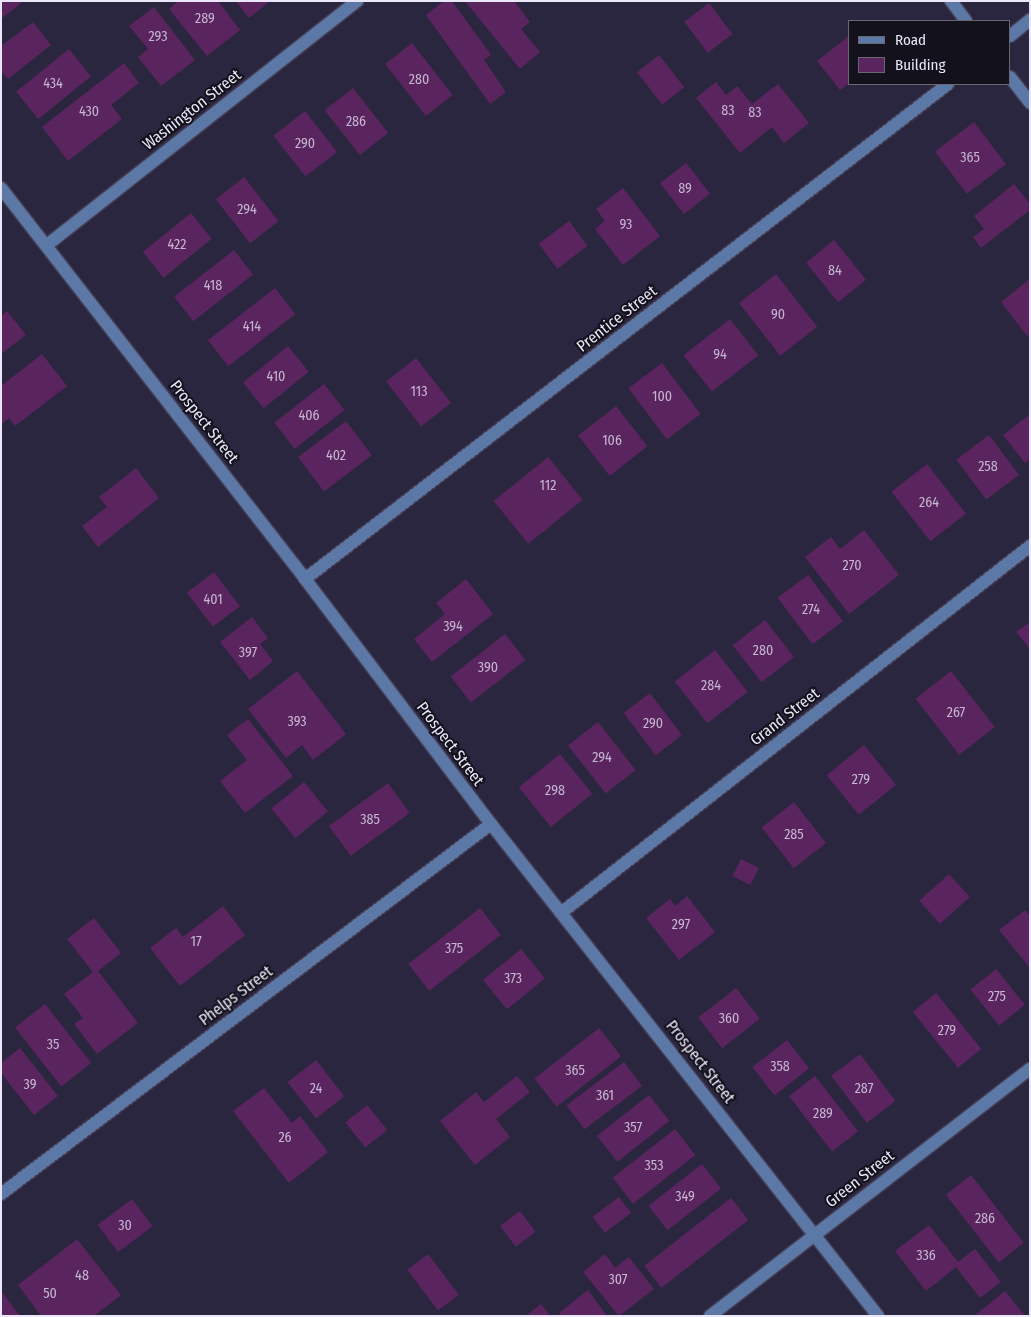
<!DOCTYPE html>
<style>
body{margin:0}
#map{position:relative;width:1031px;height:1317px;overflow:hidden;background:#2b263f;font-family:"Fira Sans Condensed",sans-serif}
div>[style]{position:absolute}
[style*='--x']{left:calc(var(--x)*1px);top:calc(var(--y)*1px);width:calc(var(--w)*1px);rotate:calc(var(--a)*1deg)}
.building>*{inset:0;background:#5a245e;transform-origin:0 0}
.roads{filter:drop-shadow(1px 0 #464159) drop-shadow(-1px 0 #464159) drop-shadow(0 1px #464159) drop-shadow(0 -1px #464159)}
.minor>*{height:12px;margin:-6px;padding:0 6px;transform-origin:6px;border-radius:6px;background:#5c78a6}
span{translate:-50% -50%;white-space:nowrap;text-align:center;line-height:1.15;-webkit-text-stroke:4px #13111c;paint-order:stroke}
.number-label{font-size:14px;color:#c5b6d2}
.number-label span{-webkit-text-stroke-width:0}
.street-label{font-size:16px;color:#e9e7f8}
.frame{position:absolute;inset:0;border:2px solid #e9e7f8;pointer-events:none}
.legend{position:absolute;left:848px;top:20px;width:162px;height:65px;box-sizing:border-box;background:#13111c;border:1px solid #696774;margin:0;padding:6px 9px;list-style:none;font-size:15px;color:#e9e7f8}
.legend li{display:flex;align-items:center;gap:10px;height:25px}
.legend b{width:25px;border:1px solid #696774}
</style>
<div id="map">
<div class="building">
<div style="clip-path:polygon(1px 1px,19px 1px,21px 3px,1px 19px)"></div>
<div style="clip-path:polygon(178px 1px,218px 1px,240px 30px,207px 56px,169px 9px)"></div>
<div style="clip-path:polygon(236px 1px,270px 1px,249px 18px)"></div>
<div style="clip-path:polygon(444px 1px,452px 1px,491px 55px,484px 60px,506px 92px,490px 104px,426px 15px)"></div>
<div style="clip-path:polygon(465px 1px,514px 1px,530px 22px,521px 29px,540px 52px,520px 69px)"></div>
<div style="left:709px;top:3px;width:39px;height:31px;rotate:53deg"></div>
<div style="clip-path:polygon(154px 7px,195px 60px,161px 86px,138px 57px,148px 49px,129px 26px)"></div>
<div style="clip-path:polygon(33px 22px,51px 45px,8px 79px,1px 71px,1px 46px)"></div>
<div style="clip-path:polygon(850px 35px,850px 83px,840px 90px,817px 61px)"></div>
<div style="left:412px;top:43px;width:66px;height:34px;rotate:52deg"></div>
<div style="left:69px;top:49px;width:35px;height:68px;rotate:51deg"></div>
<div style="left:659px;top:55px;width:41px;height:28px;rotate:52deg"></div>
<div style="clip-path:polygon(124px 63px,139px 83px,111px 105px,122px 119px,68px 161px,42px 127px)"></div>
<div style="clip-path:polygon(716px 82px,726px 95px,737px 86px,752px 104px,778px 84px,809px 123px,784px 143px,772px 127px,740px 153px,696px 98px)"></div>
<div style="left:353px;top:88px;width:57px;height:36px;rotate:52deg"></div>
<div style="left:305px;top:111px;width:52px;height:40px;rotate:52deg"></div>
<div style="left:974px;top:122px;width:53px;height:49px;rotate:53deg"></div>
<div style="left:686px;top:163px;width:39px;height:33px;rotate:52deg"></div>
<div style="left:244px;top:177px;width:56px;height:36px;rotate:52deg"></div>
<div style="clip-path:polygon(1014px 184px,1030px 204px,1030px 210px,981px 248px,973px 237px,984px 229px,974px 216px)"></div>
<div style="clip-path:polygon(623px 188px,660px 236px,623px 265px,595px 229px,605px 221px,596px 209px)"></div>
<div style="left:191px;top:213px;width:33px;height:62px;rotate:51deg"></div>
<div style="left:569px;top:221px;width:31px;height:38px;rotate:53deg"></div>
<div style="left:834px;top:240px;width:51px;height:36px;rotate:51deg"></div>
<div style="left:234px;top:250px;width:31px;height:76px;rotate:52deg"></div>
<div style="left:776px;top:274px;width:67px;height:47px;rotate:52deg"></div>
<div style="clip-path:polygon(1030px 279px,1030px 334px,1027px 336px,1001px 302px)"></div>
<div style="left:275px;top:288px;width:33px;height:85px;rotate:52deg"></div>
<div style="clip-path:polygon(7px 311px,26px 335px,1px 354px,1px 316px)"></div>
<div style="left:730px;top:319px;width:46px;height:59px;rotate:52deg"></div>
<div style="left:288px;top:346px;width:33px;height:58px;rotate:51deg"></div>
<div style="clip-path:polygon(42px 354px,67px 386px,15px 426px,9px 418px,1px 425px,1px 386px)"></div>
<div style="left:416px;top:358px;width:57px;height:38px;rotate:52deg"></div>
<div style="left:662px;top:363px;width:64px;height:42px;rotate:53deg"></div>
<div style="left:324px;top:384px;width:33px;height:63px;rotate:52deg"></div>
<div style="left:616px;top:406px;width:51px;height:48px;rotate:52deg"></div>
<div style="clip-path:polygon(1030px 414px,1030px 459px,1025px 463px,1003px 435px)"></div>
<div style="left:346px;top:421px;width:43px;height:60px;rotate:53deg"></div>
<div style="left:989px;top:435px;width:50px;height:41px;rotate:53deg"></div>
<div style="left:548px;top:457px;width:55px;height:70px;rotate:51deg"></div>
<div style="left:927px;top:464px;width:63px;height:45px;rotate:52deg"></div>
<div style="clip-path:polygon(136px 468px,159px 498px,98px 547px,82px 526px,107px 507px,99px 497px)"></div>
<div style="clip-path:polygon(864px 530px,899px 575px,849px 614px,805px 557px,831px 537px,840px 549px)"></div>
<div style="left:214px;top:572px;width:43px;height:34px;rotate:53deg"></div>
<div style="left:808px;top:575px;width:58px;height:38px;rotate:53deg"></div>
<div style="clip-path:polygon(466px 579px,493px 614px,432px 662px,414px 639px,445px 614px,436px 603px)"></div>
<div style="clip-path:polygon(252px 617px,268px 638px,260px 644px,273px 661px,250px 680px,220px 642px)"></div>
<div style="left:765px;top:620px;width:47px;height:41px;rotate:52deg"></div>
<div style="clip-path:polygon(1030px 622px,1030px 649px,1016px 632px)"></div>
<div style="left:505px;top:634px;width:33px;height:69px;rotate:52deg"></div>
<div style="left:715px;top:650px;width:53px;height:51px;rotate:52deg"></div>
<div style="clip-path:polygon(297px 671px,346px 734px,313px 760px,302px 745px,286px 758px,248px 709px)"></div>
<div style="left:951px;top:671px;width:71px;height:45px;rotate:52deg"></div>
<div style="left:650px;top:693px;width:53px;height:33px;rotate:53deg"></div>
<div style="clip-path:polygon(248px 719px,293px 776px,245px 813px,220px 781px,247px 760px,227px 735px)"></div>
<div style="left:598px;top:722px;width:61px;height:38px;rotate:52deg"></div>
<div style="left:864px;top:745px;width:51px;height:48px;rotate:51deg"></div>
<div style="left:560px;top:754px;width:51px;height:53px;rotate:51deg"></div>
<div style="left:304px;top:782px;width:38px;height:42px;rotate:51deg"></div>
<div style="left:388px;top:783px;width:37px;height:73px;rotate:54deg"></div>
<div style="left:794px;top:802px;width:52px;height:41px;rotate:52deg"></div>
<div style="left:741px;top:859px;width:20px;height:19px;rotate:27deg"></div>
<div style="left:949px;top:874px;width:31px;height:40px;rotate:48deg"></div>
<div style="clip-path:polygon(687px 896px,715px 932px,679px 960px,646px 918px,670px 899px,675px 906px)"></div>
<div style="clip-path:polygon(223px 906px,245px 935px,180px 986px,150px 948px,176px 928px,183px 937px)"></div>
<div style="left:480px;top:908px;width:34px;height:91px;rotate:52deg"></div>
<div style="clip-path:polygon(1025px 910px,1030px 916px,1030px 968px,999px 930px)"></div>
<div style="clip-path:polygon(94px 918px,121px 953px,98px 971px,138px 1023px,97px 1054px,74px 1024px,83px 1018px,64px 994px,93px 972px,67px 939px)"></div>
<div style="left:521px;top:949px;width:38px;height:49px;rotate:51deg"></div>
<div style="left:996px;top:969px;width:46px;height:33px;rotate:51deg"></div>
<div style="left:736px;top:988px;width:39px;height:48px;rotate:52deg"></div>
<div style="left:936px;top:993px;width:72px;height:30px;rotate:51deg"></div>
<div style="left:45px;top:1004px;width:75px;height:38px;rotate:52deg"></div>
<div style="left:599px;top:1028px;width:36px;height:82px;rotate:52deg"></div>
<div style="left:787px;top:1040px;width:36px;height:44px;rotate:52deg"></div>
<div style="clip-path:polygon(20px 1048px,58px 1096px,34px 1115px,1px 1073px,1px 1063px)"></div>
<div style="left:860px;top:1054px;width:59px;height:36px;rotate:53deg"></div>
<div style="left:316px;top:1060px;width:46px;height:36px;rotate:52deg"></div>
<div style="left:624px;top:1062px;width:30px;height:72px;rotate:53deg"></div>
<div style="clip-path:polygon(517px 1076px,530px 1092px,496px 1119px,510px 1137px,475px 1165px,440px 1121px,476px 1092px,484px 1102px)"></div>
<div style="left:815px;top:1076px;width:70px;height:33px;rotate:52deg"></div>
<div style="clip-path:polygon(264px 1088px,292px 1123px,300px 1116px,328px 1152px,289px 1183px,233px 1111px)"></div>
<div style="left:649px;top:1095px;width:33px;height:66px;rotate:52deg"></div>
<div style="left:367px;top:1105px;width:32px;height:28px;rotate:51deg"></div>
<div style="left:675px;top:1129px;width:33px;height:79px;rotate:52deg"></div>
<div style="left:702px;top:1164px;width:31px;height:68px;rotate:52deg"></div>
<div style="left:971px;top:1175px;width:86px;height:32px;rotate:52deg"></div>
<div style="left:619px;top:1197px;width:20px;height:33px;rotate:53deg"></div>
<div style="left:731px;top:1198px;width:28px;height:110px;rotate:52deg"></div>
<div style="left:132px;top:1199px;width:34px;height:43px;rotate:53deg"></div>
<div style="left:520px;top:1211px;width:26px;height:25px;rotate:53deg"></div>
<div style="clip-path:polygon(929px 1225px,958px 1262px,975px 1249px,1001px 1282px,980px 1298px,956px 1267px,926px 1291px,895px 1251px)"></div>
<div style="clip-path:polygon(77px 1239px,121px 1295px,94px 1316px,41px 1316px,18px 1285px)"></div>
<div style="left:428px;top:1254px;width:51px;height:26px;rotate:53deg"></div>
<div style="clip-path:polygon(605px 1254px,615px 1268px,629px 1257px,654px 1289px,619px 1316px,583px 1272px)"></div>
<div style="clip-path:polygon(588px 1290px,607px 1316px,562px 1316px,559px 1313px)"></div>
<div style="clip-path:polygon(1px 1291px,20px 1316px,1px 1316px)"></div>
<div style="clip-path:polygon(1005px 1291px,1025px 1316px,974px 1316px)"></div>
<div style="clip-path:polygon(541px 1304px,550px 1316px,526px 1316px)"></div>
</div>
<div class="roads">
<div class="minor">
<div style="--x:951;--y:1;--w:25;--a:53"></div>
<div style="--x:1010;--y:36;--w:26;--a:-39"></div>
<div style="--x:1010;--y:77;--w:33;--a:52"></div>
<div style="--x:1;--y:188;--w:495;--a:52.1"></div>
<div style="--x:305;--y:579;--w:308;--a:52.8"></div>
<div style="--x:491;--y:824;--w:626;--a:51.81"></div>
<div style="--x:47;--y:245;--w:395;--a:-38.2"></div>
<div style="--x:305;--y:579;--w:811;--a:-37.59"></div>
<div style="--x:561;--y:913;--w:596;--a:-38.04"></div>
<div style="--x:1;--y:1194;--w:614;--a:-37.06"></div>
<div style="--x:710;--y:1316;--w:404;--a:-37.7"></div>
</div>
</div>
<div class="number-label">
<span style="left:205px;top:19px">289</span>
<span style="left:158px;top:37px">293</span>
<span style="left:419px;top:80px">280</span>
<span style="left:53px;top:84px">434</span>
<span style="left:728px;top:111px">83</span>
<span style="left:89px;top:112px">430</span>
<span style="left:755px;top:113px">83</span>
<span style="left:356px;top:122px">286</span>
<span style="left:305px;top:144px">290</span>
<span style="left:970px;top:158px">365</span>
<span style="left:685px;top:189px">89</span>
<span style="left:247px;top:210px">294</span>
<span style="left:626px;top:225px">93</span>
<span style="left:177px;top:245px">422</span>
<span style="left:835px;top:271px">84</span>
<span style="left:213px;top:286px">418</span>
<span style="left:778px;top:315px">90</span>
<span style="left:252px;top:327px">414</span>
<span style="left:720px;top:355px">94</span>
<span style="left:276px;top:377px">410</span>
<span style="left:419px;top:392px">113</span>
<span style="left:662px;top:397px">100</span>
<span style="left:309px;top:416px">406</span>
<span style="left:612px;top:441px">106</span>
<span style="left:336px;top:456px">402</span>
<span style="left:988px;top:467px">258</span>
<span style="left:548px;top:486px">112</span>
<span style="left:929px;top:503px">264</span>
<span style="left:852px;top:566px">270</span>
<span style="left:213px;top:600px">401</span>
<span style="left:811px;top:610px">274</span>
<span style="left:453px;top:627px">394</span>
<span style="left:763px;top:651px">280</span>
<span style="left:248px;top:653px">397</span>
<span style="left:488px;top:668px">390</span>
<span style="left:711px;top:686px">284</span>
<span style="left:956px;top:713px">267</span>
<span style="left:297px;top:722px">393</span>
<span style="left:653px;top:724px">290</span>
<span style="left:602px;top:758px">294</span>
<span style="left:861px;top:780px">279</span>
<span style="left:555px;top:791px">298</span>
<span style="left:370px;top:820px">385</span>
<span style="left:794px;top:835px">285</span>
<span style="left:681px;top:925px">297</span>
<span style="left:196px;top:942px">17</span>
<span style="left:454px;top:949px">375</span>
<span style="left:513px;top:979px">373</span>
<span style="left:997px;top:997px">275</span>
<span style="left:729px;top:1019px">360</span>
<span style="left:947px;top:1031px">279</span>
<span style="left:53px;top:1045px">35</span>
<span style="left:780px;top:1067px">358</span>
<span style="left:575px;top:1071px">365</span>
<span style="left:30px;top:1085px">39</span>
<span style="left:316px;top:1089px">24</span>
<span style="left:864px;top:1089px">287</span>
<span style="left:605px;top:1096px">361</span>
<span style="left:823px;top:1114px">289</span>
<span style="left:633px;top:1128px">357</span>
<span style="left:285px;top:1138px">26</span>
<span style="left:654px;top:1166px">353</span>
<span style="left:685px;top:1197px">349</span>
<span style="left:985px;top:1219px">286</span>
<span style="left:125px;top:1226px">30</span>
<span style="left:926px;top:1256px">336</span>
<span style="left:82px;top:1276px">48</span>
<span style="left:618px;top:1280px">307</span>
<span style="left:50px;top:1294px">50</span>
</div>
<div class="street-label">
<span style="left:192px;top:110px;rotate:-38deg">Washington Street</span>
<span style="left:617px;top:319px;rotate:-38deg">Prentice Street</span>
<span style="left:204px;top:422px;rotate:52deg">Prospect Street</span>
<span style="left:785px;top:717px;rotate:-38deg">Grand Street</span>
<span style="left:450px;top:744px;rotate:53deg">Prospect Street</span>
<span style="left:236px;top:996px;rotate:-37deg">Phelps Street</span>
<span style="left:700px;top:1062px;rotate:52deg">Prospect Street</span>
<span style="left:860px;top:1179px;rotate:-38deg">Green Street</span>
</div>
<div class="frame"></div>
<ul class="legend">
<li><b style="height:6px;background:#5c78a6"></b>Road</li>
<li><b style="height:14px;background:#5a245e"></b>Building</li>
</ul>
</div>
